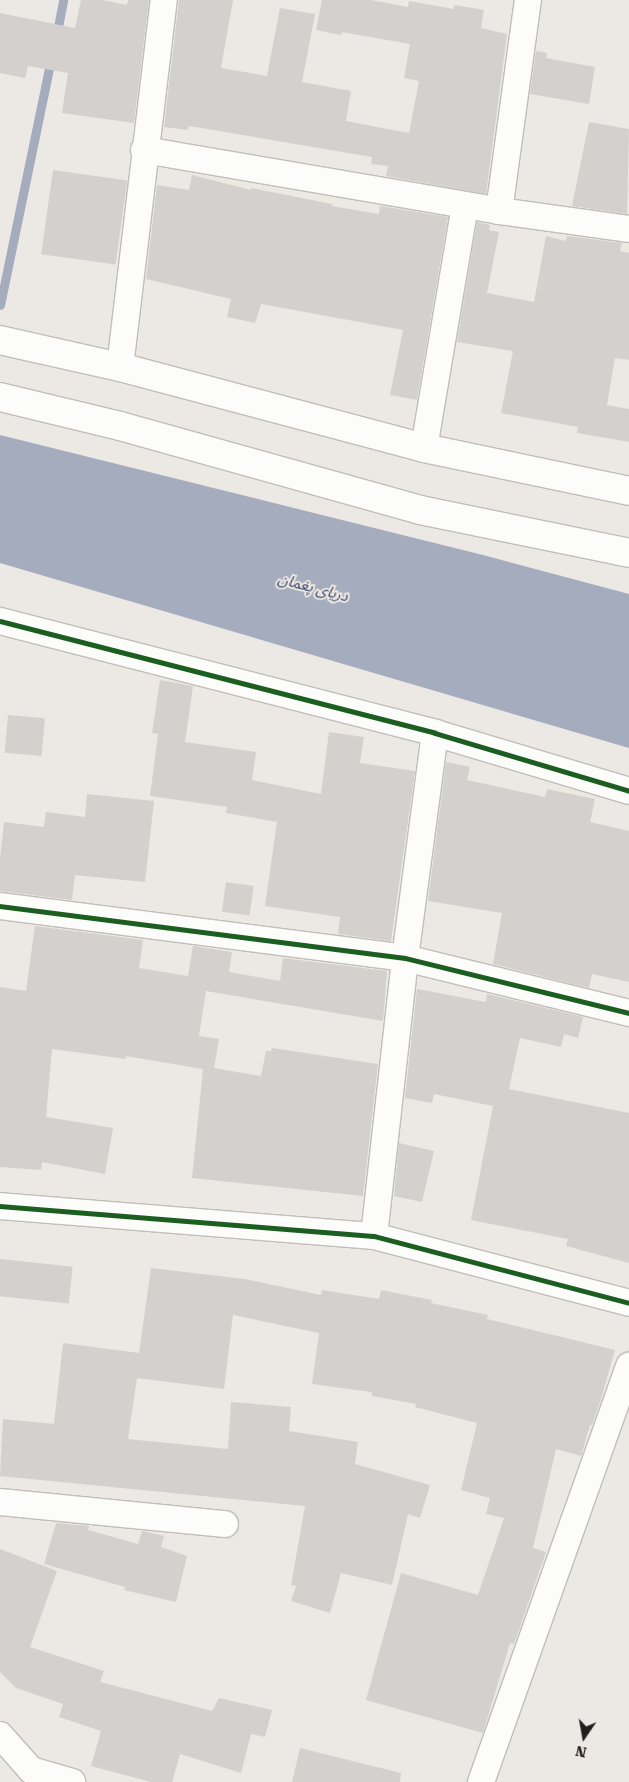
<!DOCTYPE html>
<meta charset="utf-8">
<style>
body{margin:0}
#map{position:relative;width:629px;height:1782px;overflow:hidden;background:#ece8e4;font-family:"Roboto Serif","Noto Sans Arabic",serif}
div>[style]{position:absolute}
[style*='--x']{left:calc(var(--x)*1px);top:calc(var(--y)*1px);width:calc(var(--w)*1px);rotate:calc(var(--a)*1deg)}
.water>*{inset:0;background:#a4acbe}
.stream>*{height:9px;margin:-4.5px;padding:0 4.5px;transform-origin:4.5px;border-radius:4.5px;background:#a4acbe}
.building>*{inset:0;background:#d4d0cd;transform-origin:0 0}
.roads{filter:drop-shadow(1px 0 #c1beba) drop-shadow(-1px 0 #c1beba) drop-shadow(0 1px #c1beba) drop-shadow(0 -1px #c1beba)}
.minor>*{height:26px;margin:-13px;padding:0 13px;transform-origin:13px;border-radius:13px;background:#fcfcfb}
.secondary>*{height:28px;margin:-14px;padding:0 14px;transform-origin:14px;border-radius:14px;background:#fcfcfb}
.cycleway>*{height:5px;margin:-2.5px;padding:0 2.5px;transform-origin:2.5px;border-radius:2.5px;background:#1b5e20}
span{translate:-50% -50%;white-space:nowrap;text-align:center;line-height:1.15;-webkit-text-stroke:4px #efe8e0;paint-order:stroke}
.water-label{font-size:15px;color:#364a73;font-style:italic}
.north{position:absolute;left:559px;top:1712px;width:50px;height:50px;-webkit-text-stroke:4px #efe8e0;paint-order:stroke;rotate:192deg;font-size:14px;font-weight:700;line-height:20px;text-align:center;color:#211e1c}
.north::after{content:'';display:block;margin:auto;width:18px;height:22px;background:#211e1c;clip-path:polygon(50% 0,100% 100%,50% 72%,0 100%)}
</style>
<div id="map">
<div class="water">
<div style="clip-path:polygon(0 435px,483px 555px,629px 594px,629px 748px,0 563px)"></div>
</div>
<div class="stream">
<div style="--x:56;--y:37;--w:38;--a:-79"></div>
<div style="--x:0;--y:305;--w:251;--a:-78.3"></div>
</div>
<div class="building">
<div style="clip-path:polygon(81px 0,102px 0,127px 5px,128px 0,149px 0,134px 123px,62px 113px,68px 73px,28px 66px,25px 78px,0 73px,0 13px,75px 28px)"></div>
<div style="clip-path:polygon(179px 0,233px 0,221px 68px,267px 76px,280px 8px,315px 14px,302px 82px,351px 91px,346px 121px,409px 133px,419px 81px,404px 78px,410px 44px,342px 32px,341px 35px,316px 30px,322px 0,371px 0,408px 7px,409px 1px,454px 9px,454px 5px,484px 10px,481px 28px,507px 34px,486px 194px,386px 176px,388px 166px,371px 164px,372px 157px,189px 126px,188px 130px,164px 127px)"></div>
<div style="clip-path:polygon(536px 51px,547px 53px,546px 58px,595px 67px,589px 104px,530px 94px)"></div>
<div style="clip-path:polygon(589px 122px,629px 129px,627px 214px,572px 206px)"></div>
<div style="left:53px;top:170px;width:75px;height:85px;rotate:8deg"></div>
<div style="clip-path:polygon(192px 175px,251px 190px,251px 188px,332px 204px,332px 206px,379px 214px,380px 206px,448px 217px,417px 400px,390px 395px,403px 330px,261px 304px,255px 323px,227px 317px,231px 299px,146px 279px,157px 185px,189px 190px)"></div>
<div style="clip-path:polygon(477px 222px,490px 225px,489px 230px,499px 232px,487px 293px,534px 302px,546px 236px,566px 241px,567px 236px,622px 243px,620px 251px,629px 253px,629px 360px,615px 358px,607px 405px,629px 409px,629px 442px,577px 433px,578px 427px,501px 413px,513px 351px,457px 342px)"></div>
<div style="clip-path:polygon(160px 680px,193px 686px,185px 742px,256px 752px,252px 780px,321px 794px,329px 732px,364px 737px,360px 763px,415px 771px,391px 941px,338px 934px,340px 917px,265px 906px,277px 822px,226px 813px,227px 807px,150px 796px,158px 734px,152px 733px)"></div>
<div style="left:8px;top:715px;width:37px;height:38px;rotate:5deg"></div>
<div style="clip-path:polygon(446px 762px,470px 767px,467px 780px,545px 797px,547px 789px,595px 799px,590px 822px,629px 831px,629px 982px,592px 974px,589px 988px,493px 964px,502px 913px,428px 901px)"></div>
<div style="clip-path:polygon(87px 794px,154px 801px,145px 882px,75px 875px,72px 900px,0 891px,0 859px,4px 822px,44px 827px,46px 812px,85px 817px)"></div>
<div style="left:226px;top:882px;width:28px;height:30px;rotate:8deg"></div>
<div style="clip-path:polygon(35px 926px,143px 940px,139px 968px,188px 976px,193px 946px,232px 952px,229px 972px,280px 981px,283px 958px,387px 971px,383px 1021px,206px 991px,199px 1036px,219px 1039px,214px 1068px,261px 1076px,266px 1051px,271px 1051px,272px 1048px,378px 1064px,363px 1196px,192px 1178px,203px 1069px,126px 1056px,126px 1059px,52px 1049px,46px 1117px,113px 1128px,105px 1174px,42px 1162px,41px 1170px,0 1167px,0 987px,26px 991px)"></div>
<div style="clip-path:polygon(417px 989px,486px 1002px,487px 994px,583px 1017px,578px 1038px,564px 1034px,561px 1047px,520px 1038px,509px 1089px,629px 1113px,629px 1263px,566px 1246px,568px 1239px,471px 1220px,493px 1106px,434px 1094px,432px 1103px,405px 1098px)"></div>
<div style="clip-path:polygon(399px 1143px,434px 1151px,422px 1202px,394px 1196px)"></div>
<div style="left:0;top:1259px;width:73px;height:37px;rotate:6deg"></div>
<div style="clip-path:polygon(151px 1268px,244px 1279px,321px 1295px,322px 1290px,379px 1299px,381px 1290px,432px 1300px,431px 1303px,488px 1315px,487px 1319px,615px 1350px,601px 1399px,592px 1425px,590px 1425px,581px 1456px,556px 1449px,533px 1548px,546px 1552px,514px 1644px,510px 1643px,483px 1733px,366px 1700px,401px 1573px,478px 1595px,504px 1518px,486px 1514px,490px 1498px,461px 1490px,477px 1423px,415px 1407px,416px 1404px,372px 1396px,372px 1392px,312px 1384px,319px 1333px,233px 1315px,224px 1389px,137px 1378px,128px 1439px,228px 1449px,231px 1402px,291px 1407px,289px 1431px,358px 1442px,355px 1464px,430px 1485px,420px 1518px,408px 1514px,392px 1585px,341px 1573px,330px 1613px,291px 1601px,296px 1586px,291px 1585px,305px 1506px,0 1476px,3px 1419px,54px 1424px,63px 1343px,139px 1353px)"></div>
<div style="clip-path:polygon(56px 1523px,89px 1526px,88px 1530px,138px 1544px,142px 1531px,164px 1536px,161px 1547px,187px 1556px,176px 1602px,124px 1590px,125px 1587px,44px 1564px)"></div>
<div style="clip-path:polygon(0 1549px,57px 1571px,30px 1647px,104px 1671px,100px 1682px,212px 1711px,219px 1698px,272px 1710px,265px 1737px,251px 1734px,241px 1773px,180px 1754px,172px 1782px,151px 1782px,91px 1766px,101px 1731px,59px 1717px,63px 1704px,16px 1688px,0 1672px)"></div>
<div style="clip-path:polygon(300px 1748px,401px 1773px,400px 1782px,292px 1782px)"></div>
</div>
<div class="roads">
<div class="minor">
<div style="--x:144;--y:150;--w:360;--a:9.7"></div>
<div style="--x:499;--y:211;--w:131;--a:7.9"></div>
<div style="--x:499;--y:211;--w:213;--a:-82.2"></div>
<div style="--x:120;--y:367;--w:370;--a:-83.2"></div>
<div style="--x:424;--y:448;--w:246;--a:-80.4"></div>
<div style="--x:0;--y:621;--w:449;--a:14.4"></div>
<div style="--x:435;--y:733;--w:202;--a:16.6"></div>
<div style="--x:0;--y:906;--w:408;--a:7.3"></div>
<div style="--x:405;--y:958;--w:231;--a:13.8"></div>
<div style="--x:0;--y:1206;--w:375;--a:4.6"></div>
<div style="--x:374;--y:1236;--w:264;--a:14.7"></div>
<div style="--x:374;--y:1236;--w:280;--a:-83.6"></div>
<div style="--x:405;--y:958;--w:227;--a:-82.4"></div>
<div style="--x:0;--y:1502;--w:226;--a:5.6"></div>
<div style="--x:0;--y:1735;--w:47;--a:48.5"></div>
<div style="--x:31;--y:1770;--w:43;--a:16.3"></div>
<div style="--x:481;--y:1782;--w:442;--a:-70.4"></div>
</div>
<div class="secondary">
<div style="--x:0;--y:340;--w:123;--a:12.7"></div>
<div style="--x:120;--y:367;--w:315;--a:14.9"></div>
<div style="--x:424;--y:448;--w:209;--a:11.8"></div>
<div style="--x:0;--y:397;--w:123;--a:13.6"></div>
<div style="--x:120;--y:426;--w:312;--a:15.6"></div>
<div style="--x:420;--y:510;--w:213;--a:11.6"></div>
</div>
</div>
<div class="cycleway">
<div style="--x:0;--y:621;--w:449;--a:14.4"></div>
<div style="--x:435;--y:733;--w:202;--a:16.6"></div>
<div style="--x:0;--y:906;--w:408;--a:7.3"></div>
<div style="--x:405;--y:958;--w:231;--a:13.8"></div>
<div style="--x:0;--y:1206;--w:375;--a:4.6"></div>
<div style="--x:374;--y:1236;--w:264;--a:14.7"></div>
</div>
<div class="water-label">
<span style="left:313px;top:588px;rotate:15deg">دریای پغمان</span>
</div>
<div class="north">N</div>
</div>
